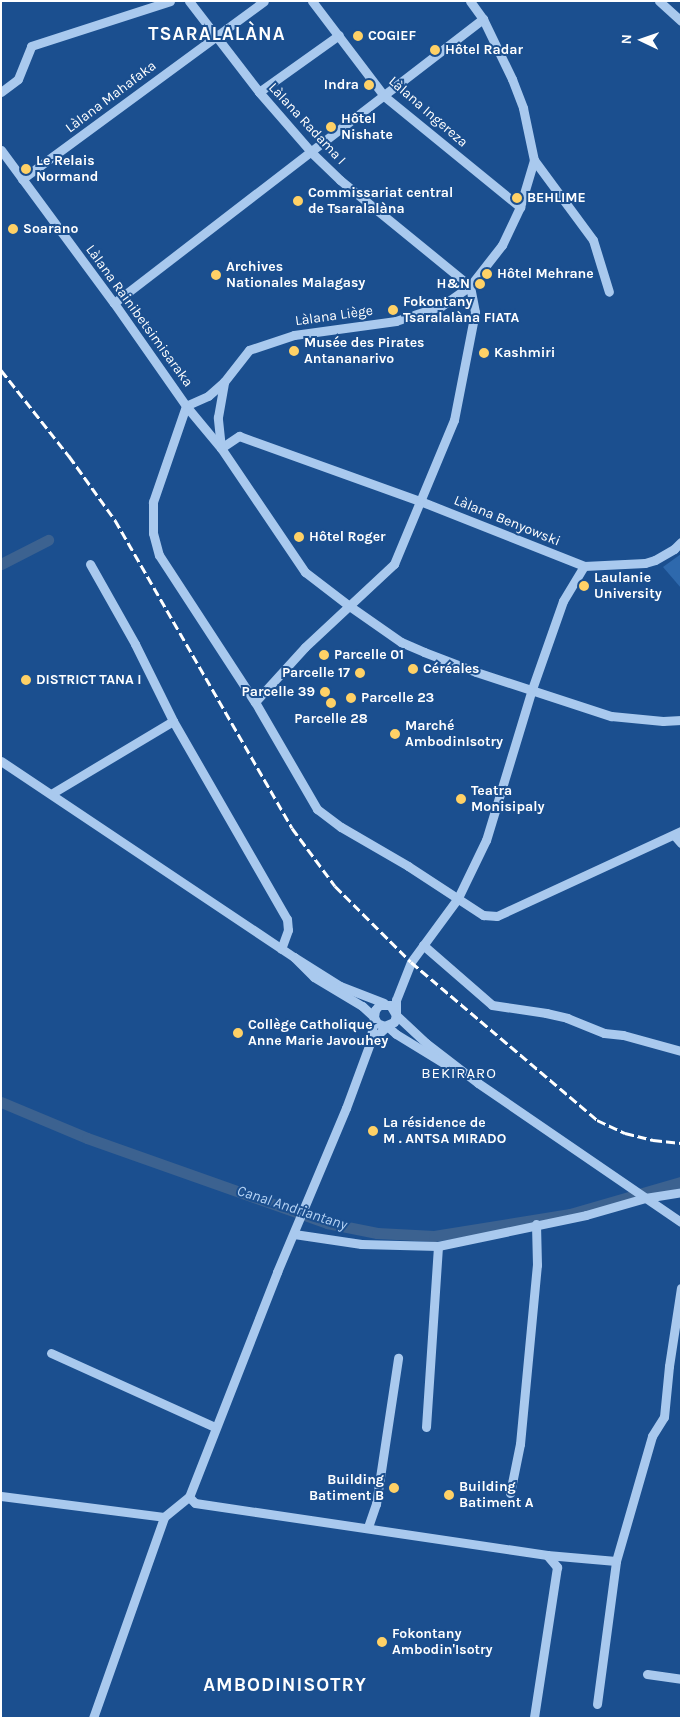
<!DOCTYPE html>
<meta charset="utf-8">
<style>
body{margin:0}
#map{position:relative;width:682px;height:1719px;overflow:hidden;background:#1b4f8f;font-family:Karla,sans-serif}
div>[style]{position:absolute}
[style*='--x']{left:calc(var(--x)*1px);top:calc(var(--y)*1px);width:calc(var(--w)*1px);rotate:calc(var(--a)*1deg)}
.green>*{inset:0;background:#2e69ad}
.canal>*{height:11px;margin:-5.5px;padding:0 5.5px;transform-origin:5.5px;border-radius:5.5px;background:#3c6290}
.minor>*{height:9px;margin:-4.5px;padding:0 4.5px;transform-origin:4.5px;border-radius:4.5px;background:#a9c9ee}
.rail>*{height:3px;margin-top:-1.5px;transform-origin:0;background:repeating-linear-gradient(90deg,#fff 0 9px,transparent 0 13px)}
.dots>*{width:14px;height:14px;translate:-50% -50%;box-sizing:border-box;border:2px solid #1b4f8f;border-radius:50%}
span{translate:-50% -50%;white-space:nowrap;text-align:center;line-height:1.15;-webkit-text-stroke:4px #1b4f8f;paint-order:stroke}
.poi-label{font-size:14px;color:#fff;font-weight:700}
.left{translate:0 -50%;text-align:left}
.right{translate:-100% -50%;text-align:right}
.street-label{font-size:14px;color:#fff}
.neighbourhood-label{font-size:15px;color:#fff;letter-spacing:1px}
.water-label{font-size:15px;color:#b5d3f5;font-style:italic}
.district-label{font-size:19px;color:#fff;font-weight:700;letter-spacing:1px}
.frame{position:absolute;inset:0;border:2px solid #fff;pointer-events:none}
.north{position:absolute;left:617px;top:15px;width:50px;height:50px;-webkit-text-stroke:4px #1b4f8f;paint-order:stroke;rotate:273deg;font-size:14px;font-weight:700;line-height:20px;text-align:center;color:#fff}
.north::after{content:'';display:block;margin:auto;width:18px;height:22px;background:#fff;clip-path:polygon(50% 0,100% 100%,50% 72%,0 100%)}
</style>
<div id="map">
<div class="green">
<div style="clip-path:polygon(681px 554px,681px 588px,663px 567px)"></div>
</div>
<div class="canal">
<div style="--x:1;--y:564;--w:53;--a:-27.1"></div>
<div style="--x:1;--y:1102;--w:93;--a:22.7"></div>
<div style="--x:87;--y:1138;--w:255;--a:19.5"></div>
<div style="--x:327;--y:1223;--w:51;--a:11.3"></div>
<div style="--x:377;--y:1233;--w:57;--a:3"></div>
<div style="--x:434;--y:1236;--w:138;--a:-9.2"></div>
<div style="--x:570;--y:1214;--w:116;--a:-16.1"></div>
</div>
<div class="minor">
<div style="--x:189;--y:1;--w:115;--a:52.4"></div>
<div style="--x:259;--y:92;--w:81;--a:49"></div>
<div style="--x:312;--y:153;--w:39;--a:44"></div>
<div style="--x:340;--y:180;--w:168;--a:39.2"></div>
<div style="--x:312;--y:1;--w:119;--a:52.8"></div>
<div style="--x:384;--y:96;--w:176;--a:39.2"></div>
<div style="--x:470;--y:1;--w:22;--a:54"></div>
<div style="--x:483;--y:19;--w:67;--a:64.2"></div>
<div style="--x:512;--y:79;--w:31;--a:69"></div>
<div style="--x:523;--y:108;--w:53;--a:78.1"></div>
<div style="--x:534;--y:160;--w:49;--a:106.6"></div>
<div style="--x:520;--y:207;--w:42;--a:115.3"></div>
<div style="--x:502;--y:245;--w:52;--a:128"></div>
<div style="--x:470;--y:286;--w:35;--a:145"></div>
<div style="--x:441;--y:306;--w:47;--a:161.6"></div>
<div style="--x:396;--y:321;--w:103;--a:172.2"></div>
<div style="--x:294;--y:335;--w:47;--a:161.6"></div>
<div style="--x:249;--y:350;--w:41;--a:128"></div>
<div style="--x:224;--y:382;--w:21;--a:139"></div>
<div style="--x:208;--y:396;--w:24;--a:156"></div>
<div style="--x:186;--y:406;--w:102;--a:109"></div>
<div style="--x:153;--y:502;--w:31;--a:90"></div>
<div style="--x:153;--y:533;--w:23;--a:75"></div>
<div style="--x:159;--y:555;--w:176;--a:56.9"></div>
<div style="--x:255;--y:702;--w:124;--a:59.9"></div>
<div style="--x:317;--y:809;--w:30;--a:37"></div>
<div style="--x:341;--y:827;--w:78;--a:30.2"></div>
<div style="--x:408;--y:866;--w:90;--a:33.2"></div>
<div style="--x:483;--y:915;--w:14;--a:4"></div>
<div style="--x:497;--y:916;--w:203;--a:-24.8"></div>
<div style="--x:659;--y:1;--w:30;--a:42"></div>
<div style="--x:1;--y:92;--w:21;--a:-37"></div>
<div style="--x:18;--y:79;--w:35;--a:-68"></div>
<div style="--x:31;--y:46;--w:146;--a:-17.9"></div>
<div style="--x:259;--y:92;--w:98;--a:-35.5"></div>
<div style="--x:1;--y:150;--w:190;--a:53.6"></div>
<div style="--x:114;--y:303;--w:126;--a:55"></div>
<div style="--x:186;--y:406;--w:55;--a:50.2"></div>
<div style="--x:221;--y:448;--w:150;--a:55.9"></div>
<div style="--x:305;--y:572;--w:54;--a:37.5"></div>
<div style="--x:348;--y:605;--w:65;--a:34.9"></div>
<div style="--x:401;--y:642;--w:25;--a:23"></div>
<div style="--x:424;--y:652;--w:56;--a:21"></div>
<div style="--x:476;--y:672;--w:142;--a:18.1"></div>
<div style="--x:611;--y:716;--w:52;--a:5.5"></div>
<div style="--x:663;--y:721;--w:18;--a:-3"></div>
<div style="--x:534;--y:160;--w:99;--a:53.6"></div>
<div style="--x:593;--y:240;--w:54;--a:72.9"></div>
<div style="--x:22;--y:179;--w:300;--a:-36.3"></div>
<div style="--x:114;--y:303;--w:466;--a:-37.6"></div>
<div style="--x:221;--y:448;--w:22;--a:-34"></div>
<div style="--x:239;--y:436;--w:192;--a:19.8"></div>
<div style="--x:420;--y:501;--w:176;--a:21.6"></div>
<div style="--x:584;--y:566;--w:61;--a:-2.8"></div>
<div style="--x:645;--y:563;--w:10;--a:-17"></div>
<div style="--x:655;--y:560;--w:22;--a:-30"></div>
<div style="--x:674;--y:549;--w:10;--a:-45"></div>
<div style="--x:221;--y:448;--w:31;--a:-96"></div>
<div style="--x:218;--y:417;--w:36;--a:-80"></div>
<div style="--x:90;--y:564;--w:92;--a:60.6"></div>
<div style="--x:135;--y:644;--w:86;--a:63.7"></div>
<div style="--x:584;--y:566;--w:41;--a:121"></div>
<div style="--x:563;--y:601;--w:93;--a:109.4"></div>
<div style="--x:532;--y:689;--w:158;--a:106.9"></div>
<div style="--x:486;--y:840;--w:64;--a:115.8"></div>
<div style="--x:458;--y:898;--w:79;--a:126.3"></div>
<div style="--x:411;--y:962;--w:41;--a:111.5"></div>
<div style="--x:396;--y:1000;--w:15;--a:90"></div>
<div style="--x:396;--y:1015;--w:7;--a:106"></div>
<div style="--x:394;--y:1022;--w:11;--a:158"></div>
<div style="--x:384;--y:1026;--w:8;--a:-157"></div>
<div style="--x:377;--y:1023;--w:7;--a:-117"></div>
<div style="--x:374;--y:1017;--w:7;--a:-82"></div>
<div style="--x:375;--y:1010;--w:6;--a:-51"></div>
<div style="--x:379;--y:1005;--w:11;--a:0"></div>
<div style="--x:390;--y:1005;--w:12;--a:59"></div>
<div style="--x:396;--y:1015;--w:41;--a:43"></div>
<div style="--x:426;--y:1043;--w:66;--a:37.6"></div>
<div style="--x:478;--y:1083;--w:246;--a:34.4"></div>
<div style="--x:255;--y:702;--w:74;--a:-47.7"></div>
<div style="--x:305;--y:647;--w:122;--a:-43"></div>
<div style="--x:394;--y:564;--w:156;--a:-67.4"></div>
<div style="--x:454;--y:420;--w:110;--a:-79"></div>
<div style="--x:475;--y:312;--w:26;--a:-101"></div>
<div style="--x:1;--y:761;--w:353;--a:33.8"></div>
<div style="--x:294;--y:957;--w:54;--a:32.2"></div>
<div style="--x:340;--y:986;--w:47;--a:21.1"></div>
<div style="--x:51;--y:794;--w:142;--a:-30.9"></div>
<div style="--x:173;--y:721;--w:228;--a:60.1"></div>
<div style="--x:287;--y:919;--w:11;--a:85"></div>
<div style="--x:288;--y:930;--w:20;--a:110"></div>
<div style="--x:674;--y:835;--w:11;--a:49"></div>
<div style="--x:423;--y:945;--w:91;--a:41"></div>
<div style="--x:492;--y:1005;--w:55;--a:8.4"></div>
<div style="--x:546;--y:1013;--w:22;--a:13"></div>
<div style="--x:567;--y:1018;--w:40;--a:22"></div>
<div style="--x:604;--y:1033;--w:19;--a:6"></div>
<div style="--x:623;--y:1035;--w:60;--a:15.4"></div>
<div style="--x:371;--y:1041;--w:22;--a:-43"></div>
<div style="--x:387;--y:1026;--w:12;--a:42"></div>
<div style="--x:396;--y:1034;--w:57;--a:31.5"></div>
<div style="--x:294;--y:1234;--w:68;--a:8.5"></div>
<div style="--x:361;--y:1244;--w:77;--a:1.5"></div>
<div style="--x:438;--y:1246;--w:151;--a:-11.8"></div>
<div style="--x:586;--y:1215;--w:61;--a:-16.1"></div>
<div style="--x:645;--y:1198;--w:36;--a:-9"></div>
<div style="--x:51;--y:1353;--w:180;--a:24.3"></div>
<div style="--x:426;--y:1427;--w:181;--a:-86.2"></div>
<div style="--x:510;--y:1493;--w:50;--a:-78.5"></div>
<div style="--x:520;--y:1444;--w:180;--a:-84.6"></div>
<div style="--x:537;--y:1265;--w:41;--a:-91.4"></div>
<div style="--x:1;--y:1496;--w:164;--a:7.3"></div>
<div style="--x:189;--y:1497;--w:8;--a:45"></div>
<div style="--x:195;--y:1503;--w:356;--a:8.4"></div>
<div style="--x:547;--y:1555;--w:16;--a:50"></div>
<div style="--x:557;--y:1567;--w:153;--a:98.7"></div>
<div style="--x:368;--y:1527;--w:24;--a:-71"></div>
<div style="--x:376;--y:1504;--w:148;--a:-81.4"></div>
<div style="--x:547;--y:1555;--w:69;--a:5"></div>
<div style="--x:647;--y:1674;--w:34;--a:8"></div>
<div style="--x:597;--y:1704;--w:144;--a:-82.4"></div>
<div style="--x:616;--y:1561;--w:130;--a:-73.9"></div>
<div style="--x:652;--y:1436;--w:22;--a:-58"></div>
<div style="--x:664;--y:1417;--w:51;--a:-84.4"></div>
<div style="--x:669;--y:1366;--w:79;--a:-81.3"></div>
<div style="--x:93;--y:1718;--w:213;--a:-70.5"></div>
<div style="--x:164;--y:1517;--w:32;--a:-39"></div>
<div style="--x:189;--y:1497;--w:242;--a:-68.6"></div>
<div style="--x:277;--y:1272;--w:178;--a:-67.2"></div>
<div style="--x:346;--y:1108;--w:69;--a:-69.7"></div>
<div style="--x:370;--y:1043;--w:26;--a:-81"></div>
<div style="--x:374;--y:1017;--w:16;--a:-137"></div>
<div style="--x:362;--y:1006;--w:56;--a:-148.9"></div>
<div style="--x:314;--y:977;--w:28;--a:-135"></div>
</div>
<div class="rail">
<div style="--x:1;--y:370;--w:110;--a:51.7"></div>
<div style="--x:69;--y:456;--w:79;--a:54.3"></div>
<div style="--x:115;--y:520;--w:355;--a:60.1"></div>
<div style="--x:292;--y:828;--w:72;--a:53.4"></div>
<div style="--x:335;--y:886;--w:107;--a:45"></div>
<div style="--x:411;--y:962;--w:244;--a:40.3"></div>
<div style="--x:597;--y:1120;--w:31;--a:25"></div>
<div style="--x:625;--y:1133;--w:29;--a:14"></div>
<div style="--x:653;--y:1140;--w:28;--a:6"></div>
</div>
<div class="dots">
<div style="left:358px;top:36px;background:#ffd166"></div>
<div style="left:435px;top:50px;background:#ffd166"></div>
<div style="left:369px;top:85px;background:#ffd166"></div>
<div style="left:331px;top:127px;background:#ffd166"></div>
<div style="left:26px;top:169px;background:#ffd166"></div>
<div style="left:517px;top:198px;background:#ffd166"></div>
<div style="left:298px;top:201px;background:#ffd166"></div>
<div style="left:13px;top:229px;background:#ffd166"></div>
<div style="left:487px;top:274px;background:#ffd166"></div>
<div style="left:216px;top:275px;background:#ffd166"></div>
<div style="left:480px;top:284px;background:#ffd166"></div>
<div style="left:393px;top:310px;background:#ffd166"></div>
<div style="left:294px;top:351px;background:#ffd166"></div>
<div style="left:484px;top:353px;background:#ffd166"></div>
<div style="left:299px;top:537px;background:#ffd166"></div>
<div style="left:584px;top:586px;background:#ffd166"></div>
<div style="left:324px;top:655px;background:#ffd166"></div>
<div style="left:413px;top:669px;background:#ffd166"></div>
<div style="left:360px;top:673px;background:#ffd166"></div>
<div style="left:26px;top:680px;background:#ffd166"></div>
<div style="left:325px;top:692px;background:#ffd166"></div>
<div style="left:351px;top:698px;background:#ffd166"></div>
<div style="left:331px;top:703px;background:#ffd166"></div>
<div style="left:395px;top:734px;background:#ffd166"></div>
<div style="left:461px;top:799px;background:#ffd166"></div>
<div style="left:238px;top:1033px;background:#ffd166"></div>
<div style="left:373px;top:1131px;background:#ffd166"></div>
<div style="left:394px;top:1488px;background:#ffd166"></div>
<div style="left:449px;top:1495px;background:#ffd166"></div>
<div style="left:382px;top:1642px;background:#ffd166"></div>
</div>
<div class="poi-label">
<span class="left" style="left:368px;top:36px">COGIEF</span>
<span class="left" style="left:445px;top:50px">Hôtel Radar</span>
<span class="right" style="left:359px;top:85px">Indra</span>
<span class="left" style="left:341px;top:127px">Hôtel<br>Nishate</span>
<span class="left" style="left:36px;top:169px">Le Relais<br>Normand</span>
<span class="left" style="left:308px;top:201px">Commissariat central<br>de Tsaralalàna</span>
<span class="left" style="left:527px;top:198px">BEHLIME</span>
<span class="left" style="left:23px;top:229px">Soarano</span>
<span class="left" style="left:226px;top:275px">Archives<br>Nationales Malagasy</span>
<span class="left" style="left:497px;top:274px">Hôtel Mehrane</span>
<span class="right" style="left:470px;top:284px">H&amp;N</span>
<span class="left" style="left:403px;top:310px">Fokontany<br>Tsaralalàna FIATA</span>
<span class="left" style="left:304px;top:351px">Musée des Pirates<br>Antananarivo</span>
<span class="left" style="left:494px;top:353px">Kashmiri</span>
<span class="left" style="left:309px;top:537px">Hôtel Roger</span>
<span class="left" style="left:594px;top:586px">Laulanie<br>University</span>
<span class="left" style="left:334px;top:655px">Parcelle 01</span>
<span class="left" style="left:423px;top:669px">Céréales</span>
<span class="right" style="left:350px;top:673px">Parcelle 17</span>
<span class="left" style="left:36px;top:680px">DISTRICT TANA I</span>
<span class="right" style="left:315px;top:692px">Parcelle 39</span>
<span class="left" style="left:361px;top:698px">Parcelle 23</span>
<span style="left:331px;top:719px">Parcelle 28</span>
<span class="left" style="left:405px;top:734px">Marché<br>AmbodinIsotry</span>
<span class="left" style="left:471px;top:799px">Teatra<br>Monisipaly</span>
<span class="left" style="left:248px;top:1033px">Collège Catholique<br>Anne Marie Javouhey</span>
<span class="left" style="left:383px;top:1131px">La résidence de<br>M . ANTSA MIRADO</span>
<span class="right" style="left:384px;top:1488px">Building<br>Batiment B</span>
<span class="left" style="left:459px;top:1495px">Building<br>Batiment A</span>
<span class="left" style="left:392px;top:1642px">Fokontany<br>Ambodin'Isotry</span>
</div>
<div class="street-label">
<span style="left:111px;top:97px;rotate:-37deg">Làlana Mahafaka</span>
<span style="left:428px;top:112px;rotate:41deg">Làlana Ingereza</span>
<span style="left:307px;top:124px;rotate:47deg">Làlana Radama I</span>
<span style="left:139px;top:316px;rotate:54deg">Làlana Rainibetsimisaraka</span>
<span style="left:334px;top:316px;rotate:-8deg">Làlana Liège</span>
<span style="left:507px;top:521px;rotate:22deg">Làlana Benyowski</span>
</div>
<div class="neighbourhood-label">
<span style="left:459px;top:1074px">BEKIRARO</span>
</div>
<div class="water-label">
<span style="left:292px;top:1208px;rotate:18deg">Canal Andriantany</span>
</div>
<div class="district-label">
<span style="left:217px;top:35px">TSARALALÀNA</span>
<span style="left:285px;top:1686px">AMBODINISOTRY</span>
</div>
<div class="frame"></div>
<div class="north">N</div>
</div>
